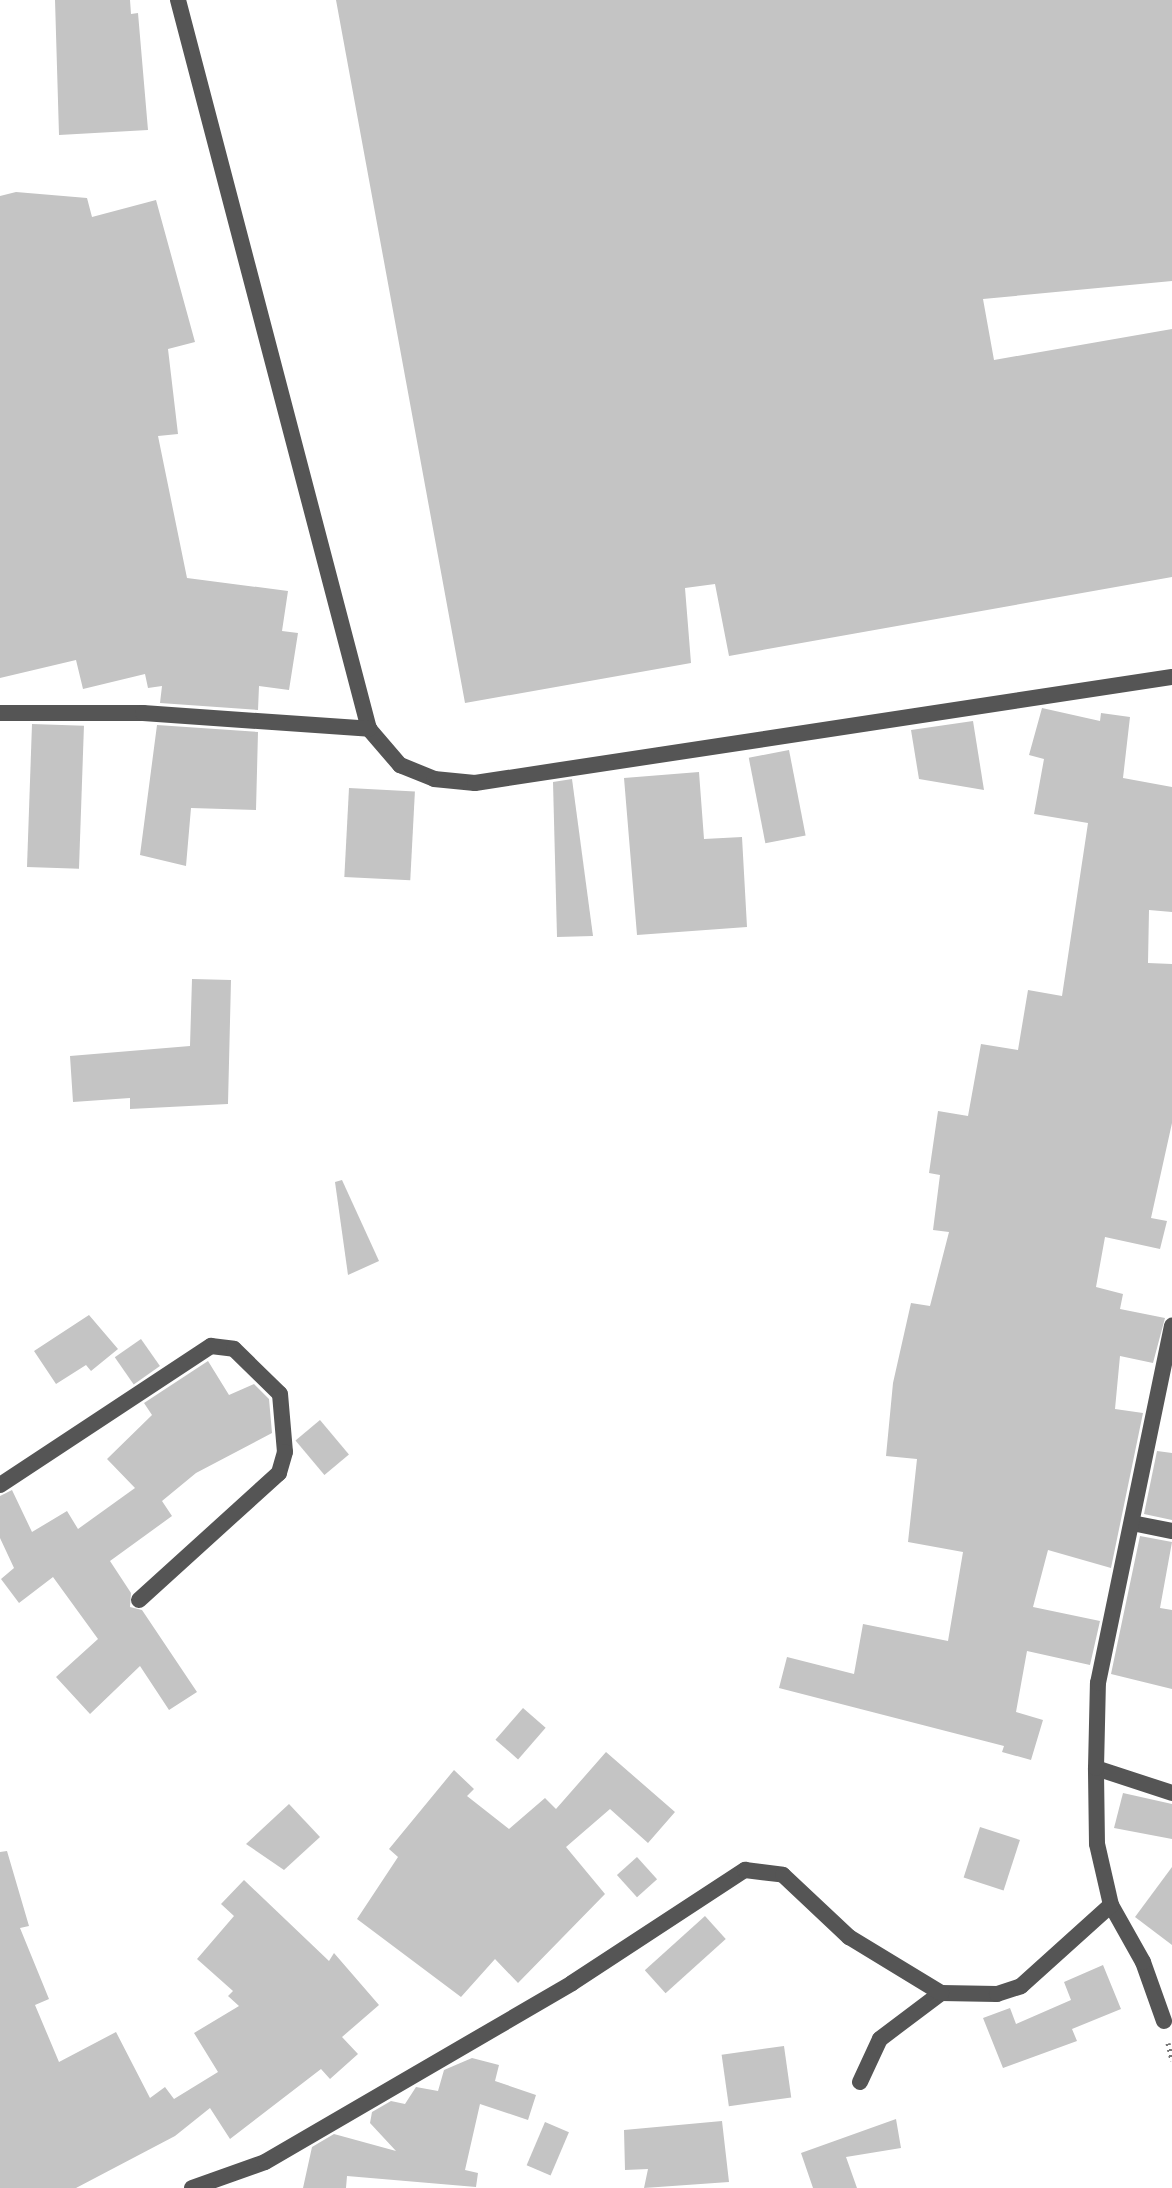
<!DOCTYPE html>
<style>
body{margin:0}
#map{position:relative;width:1172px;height:2188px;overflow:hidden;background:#fff;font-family:"Open Sans",sans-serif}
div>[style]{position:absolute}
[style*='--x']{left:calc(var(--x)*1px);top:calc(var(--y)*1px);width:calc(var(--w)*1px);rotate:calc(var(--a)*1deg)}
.building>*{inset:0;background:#c4c4c4;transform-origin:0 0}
.path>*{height:5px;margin-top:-2.5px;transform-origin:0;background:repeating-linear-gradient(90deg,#777 0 2px,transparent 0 6px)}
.minor>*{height:16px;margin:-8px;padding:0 8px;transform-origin:8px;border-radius:8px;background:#555}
span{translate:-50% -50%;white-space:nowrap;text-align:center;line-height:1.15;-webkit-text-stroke:6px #fff;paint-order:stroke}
</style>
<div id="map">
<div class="building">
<div style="clip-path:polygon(55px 0,130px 0,131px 14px,138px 13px,148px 130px,59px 135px)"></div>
<div style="clip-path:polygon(336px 0,1172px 0,1172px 281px,983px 299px,994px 360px,1172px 329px,1172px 577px,729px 656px,715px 584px,685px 588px,691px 663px,465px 703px)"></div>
<div style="clip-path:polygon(16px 192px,87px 198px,92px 217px,156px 200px,195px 342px,168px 349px,178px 434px,158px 436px,187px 578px,288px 591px,282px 631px,298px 633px,289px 690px,259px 686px,258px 710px,160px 703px,162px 686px,148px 688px,145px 674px,83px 689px,76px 660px,0 678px,0 196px)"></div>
<div style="clip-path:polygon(1042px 708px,1100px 721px,1101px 713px,1130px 717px,1123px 778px,1172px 787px,1172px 912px,1149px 910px,1148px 963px,1172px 964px,1172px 1123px,1151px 1218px,1167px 1221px,1160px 1249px,1105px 1237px,1096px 1287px,1123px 1294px,1120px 1309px,1165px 1318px,1153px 1363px,1120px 1356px,1115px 1409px,1143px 1413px,1111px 1568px,1048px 1550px,1033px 1607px,1100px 1621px,1090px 1665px,1027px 1651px,1016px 1712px,1043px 1720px,1031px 1760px,1002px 1752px,1004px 1746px,779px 1688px,787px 1657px,854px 1674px,863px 1624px,948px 1641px,963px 1552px,908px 1542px,917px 1459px,886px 1456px,893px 1383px,911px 1303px,930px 1306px,949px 1232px,933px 1230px,940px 1175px,929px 1173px,938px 1111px,968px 1116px,981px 1044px,1018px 1050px,1028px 990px,1062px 996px,1088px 823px,1034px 814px,1044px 759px,1029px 755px)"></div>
<div style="clip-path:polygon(973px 721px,984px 790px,919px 779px,911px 730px)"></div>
<div style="left:32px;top:724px;width:52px;height:143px;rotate:2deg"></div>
<div style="clip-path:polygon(157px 725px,258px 732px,256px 810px,191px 808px,186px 866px,140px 855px)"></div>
<div style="left:789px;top:750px;width:87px;height:41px;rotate:79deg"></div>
<div style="clip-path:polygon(699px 772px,704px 839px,742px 837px,747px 927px,637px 935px,624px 778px)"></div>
<div style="clip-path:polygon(572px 779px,593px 936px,557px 937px,553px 782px)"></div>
<div style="left:349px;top:788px;width:66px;height:89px;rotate:3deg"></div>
<div style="clip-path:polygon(192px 979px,231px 980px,228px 1104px,130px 1109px,130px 1098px,73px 1102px,70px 1056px,190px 1046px)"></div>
<div style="clip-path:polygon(342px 1180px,379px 1261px,348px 1275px,335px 1182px)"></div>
<div style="clip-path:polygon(89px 1315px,118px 1349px,91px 1371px,86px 1365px,56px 1384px,34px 1351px)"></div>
<div style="left:141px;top:1339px;width:33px;height:32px;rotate:55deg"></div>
<div style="clip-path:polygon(208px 1361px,229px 1395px,254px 1384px,269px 1399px,272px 1433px,196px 1473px,162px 1501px,172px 1516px,110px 1561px,131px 1593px,130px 1607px,142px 1610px,197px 1692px,169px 1710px,140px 1666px,90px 1714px,56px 1677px,98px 1639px,53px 1577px,19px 1603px,1px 1579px,14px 1568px,0 1538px,0 1496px,12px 1490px,32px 1532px,67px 1511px,78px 1529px,135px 1488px,107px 1459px,152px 1415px,144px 1403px)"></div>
<div style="left:320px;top:1420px;width:45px;height:32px;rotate:50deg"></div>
<div style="clip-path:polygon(1157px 1451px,1172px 1453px,1172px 1520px,1144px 1514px)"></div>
<div style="clip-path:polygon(1140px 1536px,1172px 1542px,1160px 1608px,1172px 1610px,1172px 1689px,1111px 1674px)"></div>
<div style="left:523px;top:1708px;width:30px;height:42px;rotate:41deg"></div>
<div style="clip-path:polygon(606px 1752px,675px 1812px,648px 1843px,610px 1809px,566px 1847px,605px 1894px,518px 1983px,495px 1959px,461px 1997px,357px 1919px,398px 1857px,389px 1849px,454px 1770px,474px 1789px,467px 1796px,509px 1829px,545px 1798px,556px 1809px)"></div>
<div style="clip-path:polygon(1123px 1793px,1172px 1804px,1172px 1839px,1114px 1828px)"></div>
<div style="clip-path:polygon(289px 1804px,320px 1837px,284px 1870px,246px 1844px)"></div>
<div style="left:980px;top:1827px;width:42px;height:53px;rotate:18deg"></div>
<div style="clip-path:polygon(7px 1851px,29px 1926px,20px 1928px,49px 1999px,35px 2005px,59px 2062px,116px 2032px,150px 2098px,165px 2087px,174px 2099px,218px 2072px,194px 2033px,239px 2006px,228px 1996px,233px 1991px,197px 1959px,234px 1916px,221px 1904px,244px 1880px,329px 1961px,334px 1953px,379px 2005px,342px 2037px,358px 2054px,330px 2079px,321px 2069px,230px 2139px,210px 2108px,175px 2136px,76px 2188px,0 2188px,0 1852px)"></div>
<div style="left:637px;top:1857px;width:30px;height:27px;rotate:48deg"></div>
<div style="clip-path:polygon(1172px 1867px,1172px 1945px,1135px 1917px)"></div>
<div style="left:705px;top:1916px;width:31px;height:81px;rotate:48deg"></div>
<div style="clip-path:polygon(1103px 1965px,1121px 2009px,1072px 2029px,1077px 2041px,1003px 2068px,983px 2018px,1010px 2008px,1016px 2024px,1071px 2000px,1064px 1982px)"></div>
<div style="left:784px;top:2046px;width:52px;height:63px;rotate:82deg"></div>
<div style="clip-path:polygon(472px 2058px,499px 2065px,495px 2081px,536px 2095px,528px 2120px,480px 2104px,465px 2170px,478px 2173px,476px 2187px,347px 2176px,346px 2188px,303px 2188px,312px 2147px,334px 2134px,396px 2151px,370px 2123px,372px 2112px,391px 2101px,405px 2104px,416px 2087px,438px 2091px,444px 2070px)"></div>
<div style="clip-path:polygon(896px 2119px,901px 2148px,846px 2157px,857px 2188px,813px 2188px,801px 2153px)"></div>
<div style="clip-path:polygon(722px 2121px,729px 2182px,644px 2188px,648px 2169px,625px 2170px,624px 2130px)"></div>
<div style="left:545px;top:2122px;width:26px;height:47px;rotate:23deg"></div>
</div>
<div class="path">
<div style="--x:1168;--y:2043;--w:18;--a:77"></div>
</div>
<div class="minor">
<div style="--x:178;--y:0;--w:754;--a:75.32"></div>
<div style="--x:369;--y:729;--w:48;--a:49.3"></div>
<div style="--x:400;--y:765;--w:37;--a:22"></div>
<div style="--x:434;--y:779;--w:41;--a:5.6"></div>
<div style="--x:475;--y:783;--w:705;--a:-8.65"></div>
<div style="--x:0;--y:713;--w:143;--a:0"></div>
<div style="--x:143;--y:713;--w:227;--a:4"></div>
<div style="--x:0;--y:1485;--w:253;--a:-33.4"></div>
<div style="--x:211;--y:1346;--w:23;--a:7"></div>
<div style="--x:234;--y:1349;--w:64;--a:44.4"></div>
<div style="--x:280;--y:1394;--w:58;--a:85.1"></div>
<div style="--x:285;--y:1452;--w:22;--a:106"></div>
<div style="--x:279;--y:1473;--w:189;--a:137.8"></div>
<div style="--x:1132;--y:1523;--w:41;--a:11.3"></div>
<div style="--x:1096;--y:1768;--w:80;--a:18.2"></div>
<div style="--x:1164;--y:2021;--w:63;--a:-109.6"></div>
<div style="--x:1143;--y:1962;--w:65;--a:-119.3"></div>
<div style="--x:1111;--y:1905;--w:63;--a:-102.9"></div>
<div style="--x:1097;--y:1844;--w:76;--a:-90.8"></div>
<div style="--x:1096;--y:1768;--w:85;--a:-88.7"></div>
<div style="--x:1098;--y:1683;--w:365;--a:-78.3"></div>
<div style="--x:860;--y:2082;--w:47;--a:-65.1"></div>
<div style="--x:880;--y:2039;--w:76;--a:-37"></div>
<div style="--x:941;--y:1993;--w:56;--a:1"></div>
<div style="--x:997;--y:1994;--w:25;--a:-18"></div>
<div style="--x:1021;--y:1986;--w:121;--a:-42"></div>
<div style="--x:192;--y:2188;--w:77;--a:-19.6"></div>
<div style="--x:265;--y:2162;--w:355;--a:-30.2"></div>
<div style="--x:572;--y:1983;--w:207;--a:-33.2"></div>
<div style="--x:745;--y:1870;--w:38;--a:7"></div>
<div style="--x:783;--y:1875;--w:91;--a:43.2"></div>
<div style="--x:849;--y:1937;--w:108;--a:31.3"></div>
</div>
</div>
